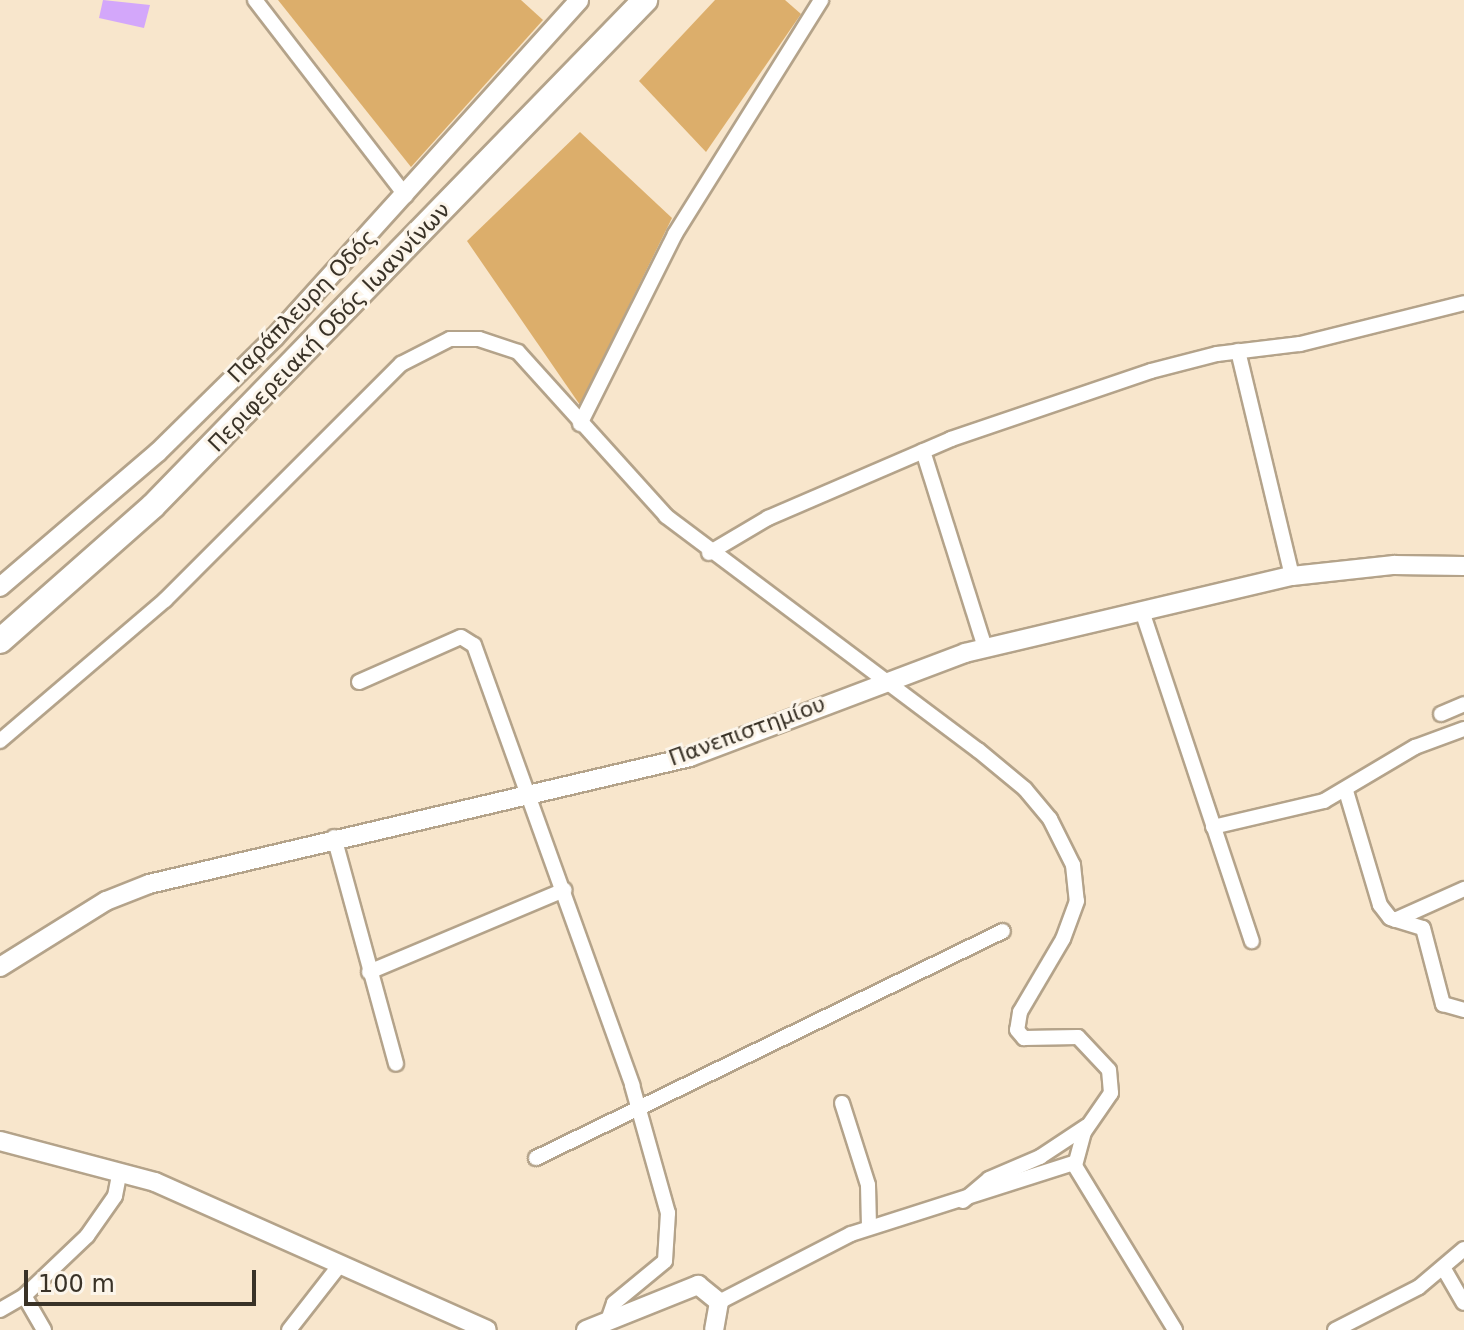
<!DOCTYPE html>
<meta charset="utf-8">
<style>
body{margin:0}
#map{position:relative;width:1464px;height:1330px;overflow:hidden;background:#f8e6cc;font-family:"DejaVu Sans",sans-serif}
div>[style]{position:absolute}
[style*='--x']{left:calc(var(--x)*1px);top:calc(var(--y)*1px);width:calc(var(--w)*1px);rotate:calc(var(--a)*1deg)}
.green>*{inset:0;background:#dcae6b}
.building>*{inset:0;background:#d3a7fa}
.roads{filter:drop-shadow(2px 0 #b4a38a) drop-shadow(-2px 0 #b4a38a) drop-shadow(0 2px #b4a38a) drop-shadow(0 -2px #b4a38a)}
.street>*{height:14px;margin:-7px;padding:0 7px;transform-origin:7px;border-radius:7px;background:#fff}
.secondary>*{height:18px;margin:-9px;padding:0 9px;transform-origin:9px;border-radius:9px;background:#fff}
.highway>*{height:24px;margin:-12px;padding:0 12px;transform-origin:12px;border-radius:12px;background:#fff}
span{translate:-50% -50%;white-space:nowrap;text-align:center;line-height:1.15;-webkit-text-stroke:6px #fcf5ea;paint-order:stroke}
.street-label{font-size:22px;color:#393227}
.scale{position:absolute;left:24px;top:1270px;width:232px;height:36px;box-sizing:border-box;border:4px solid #393227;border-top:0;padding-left:10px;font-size:24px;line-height:28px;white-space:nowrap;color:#393227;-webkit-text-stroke:6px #fcf5ea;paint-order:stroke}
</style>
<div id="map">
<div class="green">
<div style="clip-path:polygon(278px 0,521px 0,543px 20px,411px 167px)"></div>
<div style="clip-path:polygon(715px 0,785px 0,801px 14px,706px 152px,639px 81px)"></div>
<div style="clip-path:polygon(580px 132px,672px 218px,580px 405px,467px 241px)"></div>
</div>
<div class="building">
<div style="clip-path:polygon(103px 0,150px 5px,144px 28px,99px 18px)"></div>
</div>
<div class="roads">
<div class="street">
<div style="--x:255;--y:0;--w:247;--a:52.4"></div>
<div style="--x:1238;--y:351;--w:231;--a:76.5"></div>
<div style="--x:580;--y:424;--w:212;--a:-63.4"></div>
<div style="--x:675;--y:234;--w:276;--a:-58"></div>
<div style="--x:923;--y:451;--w:207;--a:72.5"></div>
<div style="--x:709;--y:553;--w:69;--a:-30.7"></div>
<div style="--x:768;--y:518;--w:199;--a:-23.3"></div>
<div style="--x:951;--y:439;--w:211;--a:-18.8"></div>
<div style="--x:1151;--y:371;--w:68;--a:-14.4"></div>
<div style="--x:1217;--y:354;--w:84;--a:-6.9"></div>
<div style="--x:1300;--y:344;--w:169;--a:-14"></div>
<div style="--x:1142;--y:611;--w:348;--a:71.6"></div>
<div style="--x:359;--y:682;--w:111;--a:-23.8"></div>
<div style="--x:461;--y:637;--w:15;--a:32"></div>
<div style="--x:474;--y:645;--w:468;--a:70.2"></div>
<div style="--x:632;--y:1085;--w:133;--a:74.3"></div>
<div style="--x:668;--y:1213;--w:48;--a:93.6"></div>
<div style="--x:665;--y:1261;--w:66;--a:140.5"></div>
<div style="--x:614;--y:1303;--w:18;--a:109"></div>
<div style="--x:1441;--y:714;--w:25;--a:-23"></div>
<div style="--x:0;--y:741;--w:217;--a:-40.5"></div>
<div style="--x:165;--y:600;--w:334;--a:-45"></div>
<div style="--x:401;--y:364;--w:55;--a:-27"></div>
<div style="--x:450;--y:339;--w:29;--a:0"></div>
<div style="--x:479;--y:339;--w:41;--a:18.4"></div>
<div style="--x:518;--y:352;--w:221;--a:47.9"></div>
<div style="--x:666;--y:516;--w:390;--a:36.9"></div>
<div style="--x:978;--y:750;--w:61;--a:39.7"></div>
<div style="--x:1025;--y:789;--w:39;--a:50"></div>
<div style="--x:1050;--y:819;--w:51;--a:63.4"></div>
<div style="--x:1073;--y:865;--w:36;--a:84"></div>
<div style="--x:1077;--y:901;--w:40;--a:110.2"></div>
<div style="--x:1063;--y:939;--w:85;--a:120.5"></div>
<div style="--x:1020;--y:1012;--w:18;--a:99"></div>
<div style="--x:1017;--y:1030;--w:11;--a:49"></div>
<div style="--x:1024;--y:1038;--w:54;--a:-1.1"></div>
<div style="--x:1078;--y:1037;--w:45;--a:46.8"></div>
<div style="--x:1109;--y:1070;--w:23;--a:85"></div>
<div style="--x:1111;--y:1093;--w:47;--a:124.7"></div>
<div style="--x:1084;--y:1132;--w:35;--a:105"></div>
<div style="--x:1075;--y:1166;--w:192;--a:58.6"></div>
<div style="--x:1346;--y:791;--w:119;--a:73.4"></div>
<div style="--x:1380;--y:905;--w:16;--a:52"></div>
<div style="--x:1390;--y:918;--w:34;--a:17"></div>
<div style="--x:1423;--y:928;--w:79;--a:75.3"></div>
<div style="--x:1443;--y:1004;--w:22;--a:16"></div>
<div style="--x:1213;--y:827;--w:114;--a:-13.2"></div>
<div style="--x:1324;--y:801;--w:106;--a:-30.7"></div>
<div style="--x:1415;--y:747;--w:52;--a:-20.2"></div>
<div style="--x:334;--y:837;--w:235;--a:74.7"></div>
<div style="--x:1395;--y:920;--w:76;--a:-24.2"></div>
<div style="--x:369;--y:972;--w:212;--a:-22.8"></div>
<div style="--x:842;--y:1103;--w:86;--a:72.4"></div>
<div style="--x:868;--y:1185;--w:42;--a:88.6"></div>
<div style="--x:536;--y:1158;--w:519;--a:-25.92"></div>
<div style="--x:963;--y:1201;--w:34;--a:-40"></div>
<div style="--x:989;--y:1179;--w:56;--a:-23.3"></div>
<div style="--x:1040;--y:1157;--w:56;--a:-33.4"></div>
<div style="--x:1444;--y:1269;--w:39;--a:60"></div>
<div style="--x:719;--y:1302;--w:148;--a:-27.3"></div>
<div style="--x:851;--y:1234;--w:234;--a:-17.7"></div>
<div style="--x:0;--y:1310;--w:28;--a:-30"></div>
<div style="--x:44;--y:1330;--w:39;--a:-120"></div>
<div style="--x:24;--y:1296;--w:87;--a:-43.6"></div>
<div style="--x:87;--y:1236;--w:49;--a:-55"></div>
<div style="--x:115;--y:1196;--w:25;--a:-79"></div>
<div style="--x:289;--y:1330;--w:81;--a:-52"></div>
<div style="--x:1335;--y:1330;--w:94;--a:-27.1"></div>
<div style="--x:1419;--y:1287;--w:59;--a:-40.2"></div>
</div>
<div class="secondary">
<div style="--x:0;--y:587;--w:208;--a:-40.5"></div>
<div style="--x:158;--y:452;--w:163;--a:-44.5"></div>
<div style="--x:274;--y:338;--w:455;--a:-47.9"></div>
<div style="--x:0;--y:967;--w:125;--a:-31.9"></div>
<div style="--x:106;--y:901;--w:46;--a:-21.6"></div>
<div style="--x:149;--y:884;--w:556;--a:-13.21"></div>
<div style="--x:690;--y:757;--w:294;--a:-20.7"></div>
<div style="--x:965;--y:653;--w:336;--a:-13.3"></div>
<div style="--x:1292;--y:576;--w:103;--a:-6.2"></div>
<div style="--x:1394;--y:565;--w:70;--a:0.8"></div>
<div style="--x:0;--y:1141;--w:160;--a:14.8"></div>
<div style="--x:155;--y:1182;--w:363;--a:24"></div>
<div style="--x:586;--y:1330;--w:121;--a:-21.9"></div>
<div style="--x:698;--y:1285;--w:27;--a:39"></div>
<div style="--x:719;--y:1302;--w:28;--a:100"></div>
</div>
<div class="highway">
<div style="--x:0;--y:641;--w:204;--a:-41.4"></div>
<div style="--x:153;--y:506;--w:706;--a:-45.8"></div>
</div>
</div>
<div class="street-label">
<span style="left:302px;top:306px;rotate:-46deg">Παράπλευρη Οδός</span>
<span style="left:329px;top:327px;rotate:-46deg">Περιφερειακή Οδός Ιωαννίνων</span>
<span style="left:747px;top:731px;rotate:-20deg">Πανεπιστημίου</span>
</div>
<div class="scale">100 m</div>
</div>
